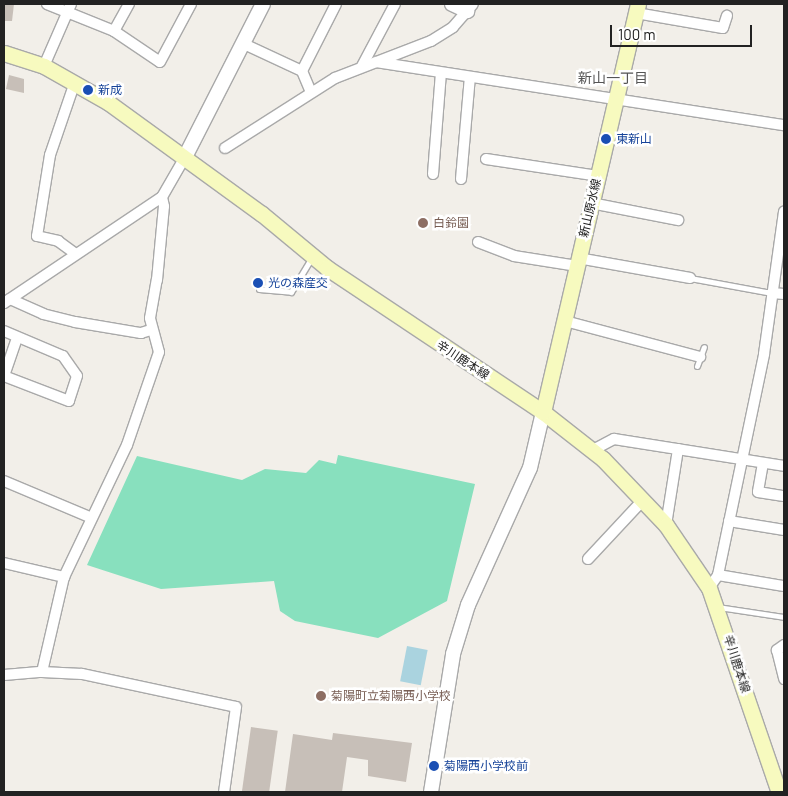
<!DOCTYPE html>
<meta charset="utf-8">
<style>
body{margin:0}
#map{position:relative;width:788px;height:796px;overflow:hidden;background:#f2efe9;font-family:Barlow,"Noto Sans JP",sans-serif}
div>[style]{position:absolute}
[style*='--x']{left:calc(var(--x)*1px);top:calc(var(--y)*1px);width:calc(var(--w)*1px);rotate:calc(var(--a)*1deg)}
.pitch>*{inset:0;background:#88e0be}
.water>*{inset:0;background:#aad3df;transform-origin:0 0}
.building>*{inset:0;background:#c7bfb8;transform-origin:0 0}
.roads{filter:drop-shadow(1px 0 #a9a9a9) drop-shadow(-1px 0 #a9a9a9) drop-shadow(0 1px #a9a9a9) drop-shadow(0 -1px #a9a9a9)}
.service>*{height:5px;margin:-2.5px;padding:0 2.5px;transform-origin:2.5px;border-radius:2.5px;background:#fff}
.minor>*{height:10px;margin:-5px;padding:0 5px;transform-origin:5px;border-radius:5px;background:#fff}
.tertiary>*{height:14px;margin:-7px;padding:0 7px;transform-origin:7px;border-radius:7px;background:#fff}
.secondary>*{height:15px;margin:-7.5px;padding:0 7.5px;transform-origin:7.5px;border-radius:7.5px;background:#f7fabf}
.dots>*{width:14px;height:14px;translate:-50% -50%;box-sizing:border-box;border:2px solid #fff;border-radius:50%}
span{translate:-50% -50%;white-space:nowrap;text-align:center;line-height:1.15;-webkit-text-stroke:5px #fff;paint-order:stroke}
.transit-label{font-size:12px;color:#164399}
.left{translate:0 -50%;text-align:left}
.street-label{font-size:12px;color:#222}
.education-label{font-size:12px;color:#785e54}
.neighbourhood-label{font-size:14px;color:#555}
.frame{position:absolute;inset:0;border:5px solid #222;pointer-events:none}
.scale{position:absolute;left:610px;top:25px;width:142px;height:22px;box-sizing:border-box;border:2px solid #222;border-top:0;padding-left:6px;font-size:15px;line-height:18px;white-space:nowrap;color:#222;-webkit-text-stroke:4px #fff;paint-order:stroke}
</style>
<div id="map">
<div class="pitch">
<div style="clip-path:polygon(338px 455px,475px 484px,447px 601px,378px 638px,295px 621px,280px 611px,274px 581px,161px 589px,87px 565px,137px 456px,242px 480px,265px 469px,306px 473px,319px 460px,336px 464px)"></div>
</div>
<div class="water">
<div style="left:407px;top:646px;width:21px;height:36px;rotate:11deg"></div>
</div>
<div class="building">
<div style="clip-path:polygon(4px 4px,14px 4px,12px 21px,4px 21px)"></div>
<div style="clip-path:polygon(9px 75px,24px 79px,24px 93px,6px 89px)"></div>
<div style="left:251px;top:727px;width:27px;height:65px;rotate:8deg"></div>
<div style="clip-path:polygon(333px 733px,412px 743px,406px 782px,368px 776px,368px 760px,347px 757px,342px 792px,285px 792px,293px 734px,332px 740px)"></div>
</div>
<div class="roads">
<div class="service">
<div style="--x:690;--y:278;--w:83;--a:10.4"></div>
<div style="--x:259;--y:289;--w:32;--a:5"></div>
<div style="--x:291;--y:292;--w:41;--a:-59"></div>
<div style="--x:697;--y:366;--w:20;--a:-70"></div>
<div style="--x:718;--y:607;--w:67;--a:8.6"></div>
</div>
<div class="minor">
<div style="--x:47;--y:4;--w:72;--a:21.9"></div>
<div style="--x:114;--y:31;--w:55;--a:34"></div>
<div style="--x:160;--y:62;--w:66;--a:-61.9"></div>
<div style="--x:636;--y:13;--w:88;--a:9.8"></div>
<div style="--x:723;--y:28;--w:13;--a:-72"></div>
<div style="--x:114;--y:31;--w:31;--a:-61"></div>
<div style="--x:244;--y:44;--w:64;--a:25"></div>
<div style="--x:302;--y:71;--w:23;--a:67"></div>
<div style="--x:376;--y:62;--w:413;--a:8.8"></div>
<div style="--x:44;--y:66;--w:68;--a:-66.5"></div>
<div style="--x:362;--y:66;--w:70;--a:-62"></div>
<div style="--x:302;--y:71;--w:75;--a:-63.1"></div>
<div style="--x:75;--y:82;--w:77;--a:108.9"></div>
<div style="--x:50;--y:155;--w:82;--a:99.1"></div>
<div style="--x:37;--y:236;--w:22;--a:13"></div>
<div style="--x:58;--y:241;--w:22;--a:36"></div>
<div style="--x:225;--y:148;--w:130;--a:-32.5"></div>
<div style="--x:335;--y:78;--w:103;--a:-21.1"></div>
<div style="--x:431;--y:41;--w:26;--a:-32"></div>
<div style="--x:453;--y:27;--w:30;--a:-49"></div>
<div style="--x:486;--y:159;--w:113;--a:8.6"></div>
<div style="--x:433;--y:174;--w:101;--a:-85.5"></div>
<div style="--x:461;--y:179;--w:102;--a:-85"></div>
<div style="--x:591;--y:203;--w:89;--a:11.1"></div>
<div style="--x:478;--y:242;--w:39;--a:21"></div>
<div style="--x:514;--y:256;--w:64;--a:9"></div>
<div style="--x:578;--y:258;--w:114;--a:10.1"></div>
<div style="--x:772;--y:293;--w:12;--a:5"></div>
<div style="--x:10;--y:299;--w:36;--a:24"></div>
<div style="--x:43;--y:314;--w:33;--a:14"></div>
<div style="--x:75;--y:322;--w:67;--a:9.5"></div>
<div style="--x:141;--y:333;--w:10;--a:-17"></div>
<div style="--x:4;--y:303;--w:190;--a:-33.9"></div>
<div style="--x:162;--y:197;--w:46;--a:-60.1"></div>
<div style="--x:565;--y:321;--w:140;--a:14.9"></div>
<div style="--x:4;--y:331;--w:64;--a:23"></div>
<div style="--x:63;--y:356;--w:24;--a:55"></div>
<div style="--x:77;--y:376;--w:26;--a:108"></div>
<div style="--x:69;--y:401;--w:70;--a:-159"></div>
<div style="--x:4;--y:376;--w:40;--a:-71.1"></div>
<div style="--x:593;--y:450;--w:24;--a:-28"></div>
<div style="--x:614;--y:439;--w:172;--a:9"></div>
<div style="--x:763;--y:463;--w:29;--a:100"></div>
<div style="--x:758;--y:492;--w:26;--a:9"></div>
<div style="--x:4;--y:481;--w:95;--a:22.8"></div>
<div style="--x:729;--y:521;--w:56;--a:9.3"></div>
<div style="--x:666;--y:525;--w:77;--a:-81"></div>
<div style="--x:588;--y:559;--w:79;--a:-47"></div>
<div style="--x:4;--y:563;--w:62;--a:13.1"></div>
<div style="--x:718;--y:575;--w:67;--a:9.5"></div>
<div style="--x:709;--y:588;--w:16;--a:-55"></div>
<div style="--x:718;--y:575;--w:226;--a:-78.2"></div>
<div style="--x:764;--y:354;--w:144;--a:-82"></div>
<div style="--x:784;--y:645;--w:9;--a:144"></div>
<div style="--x:777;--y:650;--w:30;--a:76"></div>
<div style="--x:42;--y:672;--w:98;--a:-77"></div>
<div style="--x:64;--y:577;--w:146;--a:-64.5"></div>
<div style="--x:127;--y:445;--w:98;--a:-71"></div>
<div style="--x:159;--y:352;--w:35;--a:-105"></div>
<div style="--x:150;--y:318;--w:39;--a:-80"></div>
<div style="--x:157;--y:280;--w:74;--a:-84.6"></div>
<div style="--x:164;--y:206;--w:9;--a:-103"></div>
<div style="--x:4;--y:675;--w:38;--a:-5"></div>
<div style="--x:42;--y:672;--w:40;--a:2.9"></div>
<div style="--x:82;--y:674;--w:157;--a:12.1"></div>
<div style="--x:236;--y:707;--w:86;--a:98"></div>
</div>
<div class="tertiary">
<div style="--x:452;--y:4;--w:17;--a:25"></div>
<div style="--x:185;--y:157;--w:172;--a:-63"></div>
<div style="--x:431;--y:792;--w:140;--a:-80.9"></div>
<div style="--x:453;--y:654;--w:51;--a:-73"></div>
<div style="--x:468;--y:605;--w:150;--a:-65.7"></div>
<div style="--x:530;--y:468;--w:57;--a:-76.9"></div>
</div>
<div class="secondary">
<div style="--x:4;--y:53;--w:42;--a:18"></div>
<div style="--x:44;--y:66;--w:75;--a:29.6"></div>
<div style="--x:109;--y:103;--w:189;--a:36"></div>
<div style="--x:262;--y:214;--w:85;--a:39.7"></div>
<div style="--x:327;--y:268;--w:260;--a:33.7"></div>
<div style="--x:543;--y:412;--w:76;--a:38.1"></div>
<div style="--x:603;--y:459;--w:91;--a:46.3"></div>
<div style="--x:666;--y:525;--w:76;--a:55.7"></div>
<div style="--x:709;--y:588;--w:216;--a:71.1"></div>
<div style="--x:543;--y:412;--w:419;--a:-76.9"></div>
</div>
</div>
<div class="dots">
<div style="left:88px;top:90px;background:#1a4fb4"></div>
<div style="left:606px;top:139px;background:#1a4fb4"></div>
<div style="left:423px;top:223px;background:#8d6e63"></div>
<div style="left:258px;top:283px;background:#1a4fb4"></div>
<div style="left:321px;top:696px;background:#8d6e63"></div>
<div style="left:434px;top:766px;background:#1a4fb4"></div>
</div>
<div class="transit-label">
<span class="left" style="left:98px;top:90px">新成</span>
<span class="left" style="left:616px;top:139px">東新山</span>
<span class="left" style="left:268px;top:283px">光の森産交</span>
<span class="left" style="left:444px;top:766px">菊陽西小学校前</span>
</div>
<div class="street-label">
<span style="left:590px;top:208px;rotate:-77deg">新山原水線</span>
<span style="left:463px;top:360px;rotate:33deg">辛川鹿本線</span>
<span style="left:737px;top:664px;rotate:72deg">辛川鹿本線</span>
</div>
<div class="education-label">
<span class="left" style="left:433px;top:223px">白鈴園</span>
<span class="left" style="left:331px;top:696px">菊陽町立菊陽西小学校</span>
</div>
<div class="neighbourhood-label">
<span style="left:613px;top:78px">新山一丁目</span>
</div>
<div class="frame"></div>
<div class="scale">100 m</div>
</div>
